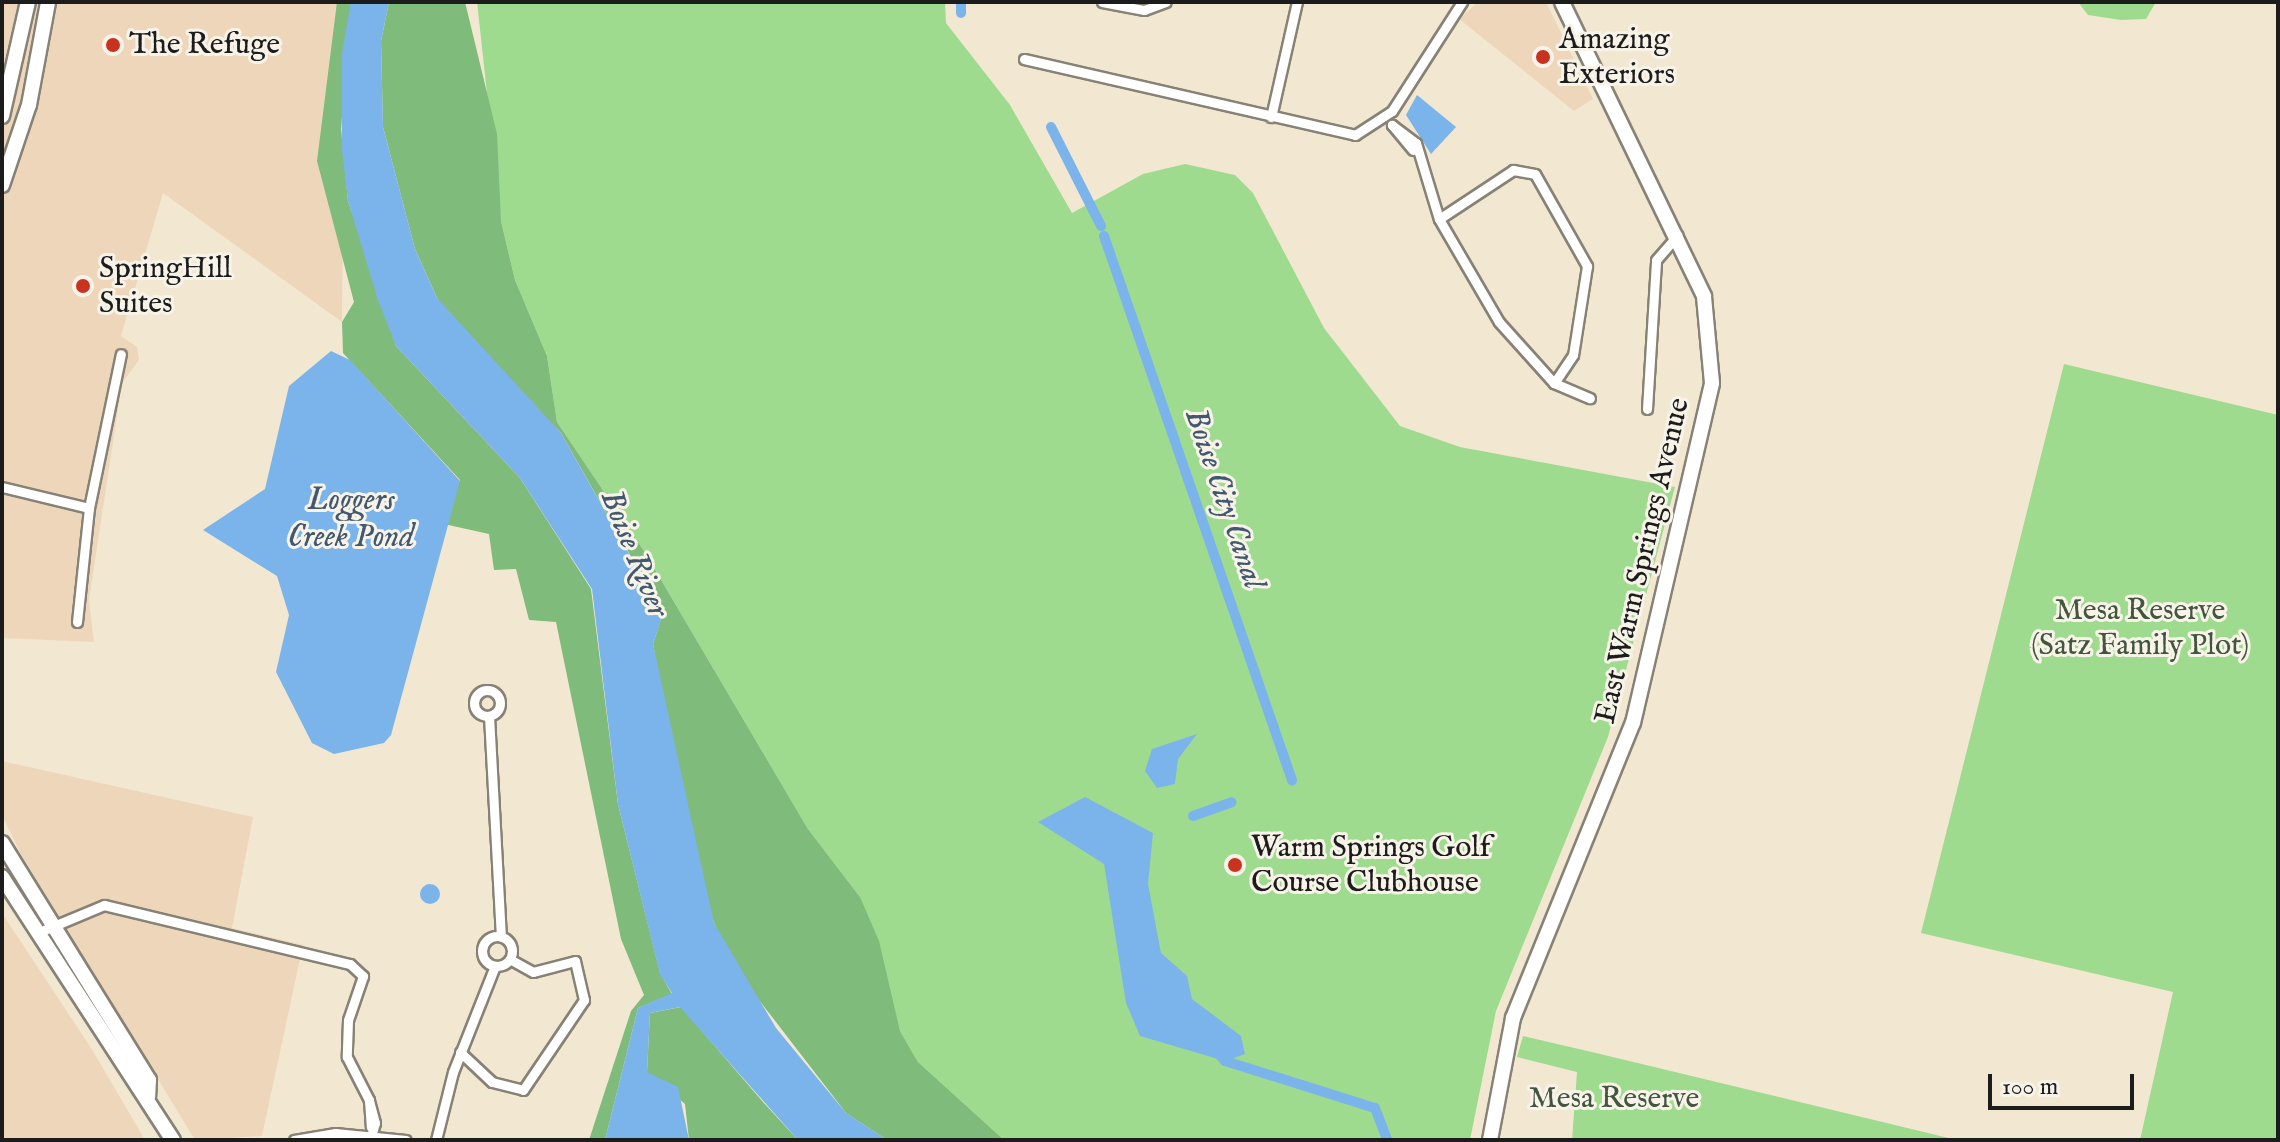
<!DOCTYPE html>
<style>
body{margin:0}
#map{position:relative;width:2280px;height:1142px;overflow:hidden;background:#f2e8d1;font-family:"IM FELL English",serif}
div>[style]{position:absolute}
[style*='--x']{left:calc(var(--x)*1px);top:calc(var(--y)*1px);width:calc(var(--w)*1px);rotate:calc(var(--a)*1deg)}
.built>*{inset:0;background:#eed6bb}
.green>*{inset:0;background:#9fdb8f}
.forest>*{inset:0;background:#7fbb7a}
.water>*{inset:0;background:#7bb3eb}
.round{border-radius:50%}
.canal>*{height:10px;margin:-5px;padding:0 5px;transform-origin:5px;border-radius:5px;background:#7bb3eb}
.roads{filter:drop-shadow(2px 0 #878276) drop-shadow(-2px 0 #878276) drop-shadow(0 2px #878276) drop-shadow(0 -2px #878276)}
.street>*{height:9px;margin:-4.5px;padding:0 4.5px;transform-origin:4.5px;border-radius:4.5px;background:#fff}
.street>.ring{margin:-4.5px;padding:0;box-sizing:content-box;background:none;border:9px solid #fff;border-radius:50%}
.secondary>*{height:14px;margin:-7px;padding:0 7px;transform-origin:7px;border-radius:7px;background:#fff}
.dots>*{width:22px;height:22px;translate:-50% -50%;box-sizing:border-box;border:4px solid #f7f3e8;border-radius:50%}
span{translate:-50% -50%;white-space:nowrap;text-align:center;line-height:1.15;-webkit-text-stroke:6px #f7f3e8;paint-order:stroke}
.poi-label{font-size:30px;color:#1c1c1c}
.left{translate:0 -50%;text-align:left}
.street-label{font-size:30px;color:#1c1c1c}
.park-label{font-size:30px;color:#43553e}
.water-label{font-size:32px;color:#42586f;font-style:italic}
.frame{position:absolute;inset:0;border:4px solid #1c1c1c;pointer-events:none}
.scale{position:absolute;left:1988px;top:1074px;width:146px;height:36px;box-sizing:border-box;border:4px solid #1c1c1c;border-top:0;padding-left:10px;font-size:24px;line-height:28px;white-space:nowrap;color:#1c1c1c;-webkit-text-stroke:6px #f7f3e8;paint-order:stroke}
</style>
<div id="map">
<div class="built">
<div style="clip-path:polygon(2px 2px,344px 2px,342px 322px,163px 193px,121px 336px,137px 347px,139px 360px,122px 383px,89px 600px,94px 642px,2px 638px)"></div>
<div style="clip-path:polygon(1478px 2px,1546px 2px,1593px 99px,1574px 111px,1459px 19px)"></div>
<div style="clip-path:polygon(2px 761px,253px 817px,232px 928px,303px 945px,262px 1136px,195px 1140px,22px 856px,2px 815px)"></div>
<div style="clip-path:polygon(2px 913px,93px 1051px,145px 1140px,2px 1140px)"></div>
</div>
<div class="green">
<div style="clip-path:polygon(477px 2px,945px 2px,946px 23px,1010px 105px,1072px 213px,1143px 174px,1185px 164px,1235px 175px,1253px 193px,1324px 328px,1400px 426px,1460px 447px,1675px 487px,1608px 737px,1496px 1011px,1470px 1140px,1004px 1140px,918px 1062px,900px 1031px,860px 897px,808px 829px,644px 551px,557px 422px,547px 356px,515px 280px,501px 221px)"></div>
<div style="clip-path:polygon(2078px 2px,2156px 2px,2146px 19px,2121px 20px,2088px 15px)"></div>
<div style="clip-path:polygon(2064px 364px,2278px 415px,2278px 1140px,2140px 1140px,2173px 992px,1921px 933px)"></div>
<div style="clip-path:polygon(1523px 1036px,1596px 1053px,1957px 1140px,1572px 1140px,1577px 1072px,1517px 1057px)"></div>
</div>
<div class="forest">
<div style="clip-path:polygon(337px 2px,351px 2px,341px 129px,348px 201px,396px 346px,520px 478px,591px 589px,618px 804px,660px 973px,672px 994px,638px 1008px,605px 1140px,589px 1140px,631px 1011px,644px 995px,621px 939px,556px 622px,529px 620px,516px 569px,494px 570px,489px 534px,444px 524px,460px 480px,343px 353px,342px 322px,354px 302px,317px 161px)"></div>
<div style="clip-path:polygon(389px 2px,465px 2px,497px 134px,501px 221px,515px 280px,547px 356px,557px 422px,644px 551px,808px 829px,860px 897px,879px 941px,900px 1031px,918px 1062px,1004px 1140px,887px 1140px,846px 1113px,739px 974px,714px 923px,690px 836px,653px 644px,663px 613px,561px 433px,473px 345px,438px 300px,415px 249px,383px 127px,381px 41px)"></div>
<div style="clip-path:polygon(681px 1007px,763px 1102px,798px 1140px,689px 1140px,685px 1104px,647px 1072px,650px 1013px)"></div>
</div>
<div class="water">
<div style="clip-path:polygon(351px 2px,389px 2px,381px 41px,383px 127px,415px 249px,437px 298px,561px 433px,663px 614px,653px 644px,714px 923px,776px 1028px,846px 1113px,887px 1140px,798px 1140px,680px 1007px,650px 1013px,647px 1072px,678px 1087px,689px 1140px,605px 1140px,638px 1008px,672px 993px,660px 974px,618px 804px,592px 589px,520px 478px,396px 346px,378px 300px,348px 201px,342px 150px,342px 53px)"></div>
<div style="clip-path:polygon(1417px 95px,1456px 127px,1431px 154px,1406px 115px)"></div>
<div style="clip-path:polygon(331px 351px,350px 360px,460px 481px,391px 735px,384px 743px,334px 754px,312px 743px,276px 672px,289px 615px,277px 576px,203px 530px,265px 489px,289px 386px)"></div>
<div style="clip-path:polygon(1197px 734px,1178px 759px,1175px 784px,1157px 788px,1145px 771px,1152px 749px)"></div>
<div style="clip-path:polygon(1085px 797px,1153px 833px,1148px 884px,1161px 953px,1187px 976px,1192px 999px,1241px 1036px,1245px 1054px,1225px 1061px,1140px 1036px,1126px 1003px,1104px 864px,1038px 822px)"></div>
<div class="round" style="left:420px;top:884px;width:20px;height:20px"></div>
</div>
<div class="canal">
<div style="--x:961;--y:2;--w:11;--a:90"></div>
<div style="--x:1051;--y:127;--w:111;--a:63.2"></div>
<div style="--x:1104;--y:236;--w:576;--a:70.94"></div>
<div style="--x:1193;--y:816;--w:41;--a:-19.7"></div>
<div style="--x:1218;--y:1053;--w:11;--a:49"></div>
<div style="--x:1225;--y:1061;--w:157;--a:17.4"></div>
<div style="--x:1375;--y:1108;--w:34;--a:69"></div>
</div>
<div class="roads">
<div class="street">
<div style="--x:1102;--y:2;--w:43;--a:10.8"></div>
<div style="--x:1144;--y:10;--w:23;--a:-20"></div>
<div style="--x:1024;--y:59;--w:340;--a:12.9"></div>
<div style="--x:1355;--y:135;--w:44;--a:-33"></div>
<div style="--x:1392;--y:111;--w:130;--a:-57.3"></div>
<div style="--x:1271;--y:117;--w:118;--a:-77.3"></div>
<div style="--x:1413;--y:150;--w:33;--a:-130"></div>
<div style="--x:1392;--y:125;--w:30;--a:37"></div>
<div style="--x:1416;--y:143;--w:79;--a:73.2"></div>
<div style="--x:1439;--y:219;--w:119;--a:59.8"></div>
<div style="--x:1499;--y:322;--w:82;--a:48"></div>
<div style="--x:1554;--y:383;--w:39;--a:23"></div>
<div style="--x:1439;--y:219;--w:89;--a:-33.5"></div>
<div style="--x:1513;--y:170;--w:22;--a:10"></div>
<div style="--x:1535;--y:174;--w:106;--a:60.5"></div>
<div style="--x:1587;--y:266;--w:90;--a:98.9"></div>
<div style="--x:1573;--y:355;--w:34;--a:124"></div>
<div style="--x:1647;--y:409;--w:149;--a:-86.5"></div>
<div style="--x:1656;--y:260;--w:33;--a:-49"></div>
<div style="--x:2;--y:487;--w:89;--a:13.6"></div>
<div style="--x:77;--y:622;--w:115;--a:-84"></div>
<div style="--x:89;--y:508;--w:157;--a:-78.3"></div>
<div class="ring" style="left:474px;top:690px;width:17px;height:17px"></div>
<div style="--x:489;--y:716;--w:221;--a:86.9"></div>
<div style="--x:37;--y:933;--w:73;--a:-22.7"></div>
<div style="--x:104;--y:905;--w:253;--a:13.5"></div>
<div style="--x:350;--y:964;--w:18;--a:43"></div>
<div style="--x:363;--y:976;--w:46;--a:108.8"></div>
<div style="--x:348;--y:1020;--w:37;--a:92"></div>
<div style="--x:347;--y:1057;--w:48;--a:62.9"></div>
<div class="ring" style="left:482px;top:936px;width:21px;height:21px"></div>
<div style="--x:460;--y:1052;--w:44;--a:43.2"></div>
<div style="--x:492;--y:1082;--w:32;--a:14"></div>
<div style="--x:523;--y:1090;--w:109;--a:-55.9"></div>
<div style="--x:584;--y:1000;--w:40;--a:-103"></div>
<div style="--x:575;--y:961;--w:43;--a:165.3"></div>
<div style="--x:533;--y:972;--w:26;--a:-151"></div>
<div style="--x:294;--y:1140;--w:42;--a:-9.7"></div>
<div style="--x:335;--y:1133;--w:71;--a:5.6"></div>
<div style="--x:370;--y:1140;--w:18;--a:-74"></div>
<div style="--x:375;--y:1123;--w:24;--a:-105"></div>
<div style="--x:369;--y:1100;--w:27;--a:86"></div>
<div style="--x:436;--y:1140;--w:70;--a:-76"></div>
<div style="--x:453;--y:1072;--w:114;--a:-68.4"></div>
</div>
<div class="secondary">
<div style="--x:2;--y:116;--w:117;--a:-77.2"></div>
<div style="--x:2;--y:185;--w:84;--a:-71.4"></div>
<div style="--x:29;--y:105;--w:105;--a:-79.5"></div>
<div style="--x:2;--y:843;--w:279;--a:58.2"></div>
<div style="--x:149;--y:1080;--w:17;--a:93"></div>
<div style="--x:2;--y:877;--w:314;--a:57"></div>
<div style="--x:1490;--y:1140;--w:124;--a:-79.3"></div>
<div style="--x:1513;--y:1018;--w:318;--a:-67.9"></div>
<div style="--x:1633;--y:723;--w:349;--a:-76.9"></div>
<div style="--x:1712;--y:383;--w:87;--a:-95.3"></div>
<div style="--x:1704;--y:296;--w:326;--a:-115.8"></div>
</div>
</div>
<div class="dots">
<div style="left:113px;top:45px;background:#c8321e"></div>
<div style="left:1543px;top:57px;background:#c8321e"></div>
<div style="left:83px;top:286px;background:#c8321e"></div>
<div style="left:1235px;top:865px;background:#c8321e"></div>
</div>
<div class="poi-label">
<span class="left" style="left:1559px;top:57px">Amazing<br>Exteriors</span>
<span class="left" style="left:129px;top:45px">The Refuge</span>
<span class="left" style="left:99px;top:286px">SpringHill<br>Suites</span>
<span class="left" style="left:1251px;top:865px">Warm Springs Golf<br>Course Clubhouse</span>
</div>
<div class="street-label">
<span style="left:1643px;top:561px;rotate:-77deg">East Warm Springs Avenue</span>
</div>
<div class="park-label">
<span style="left:2140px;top:628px">Mesa Reserve<br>(Satz Family Plot)</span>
<span style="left:1614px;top:1099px">Mesa Reserve</span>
</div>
<div class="water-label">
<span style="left:1223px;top:499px;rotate:71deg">Boise City Canal</span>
<span style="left:351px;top:520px">Loggers<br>Creek Pond</span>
<span style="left:633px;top:554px;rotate:68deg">Boise River</span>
</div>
<div class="frame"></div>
<div class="scale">100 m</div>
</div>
